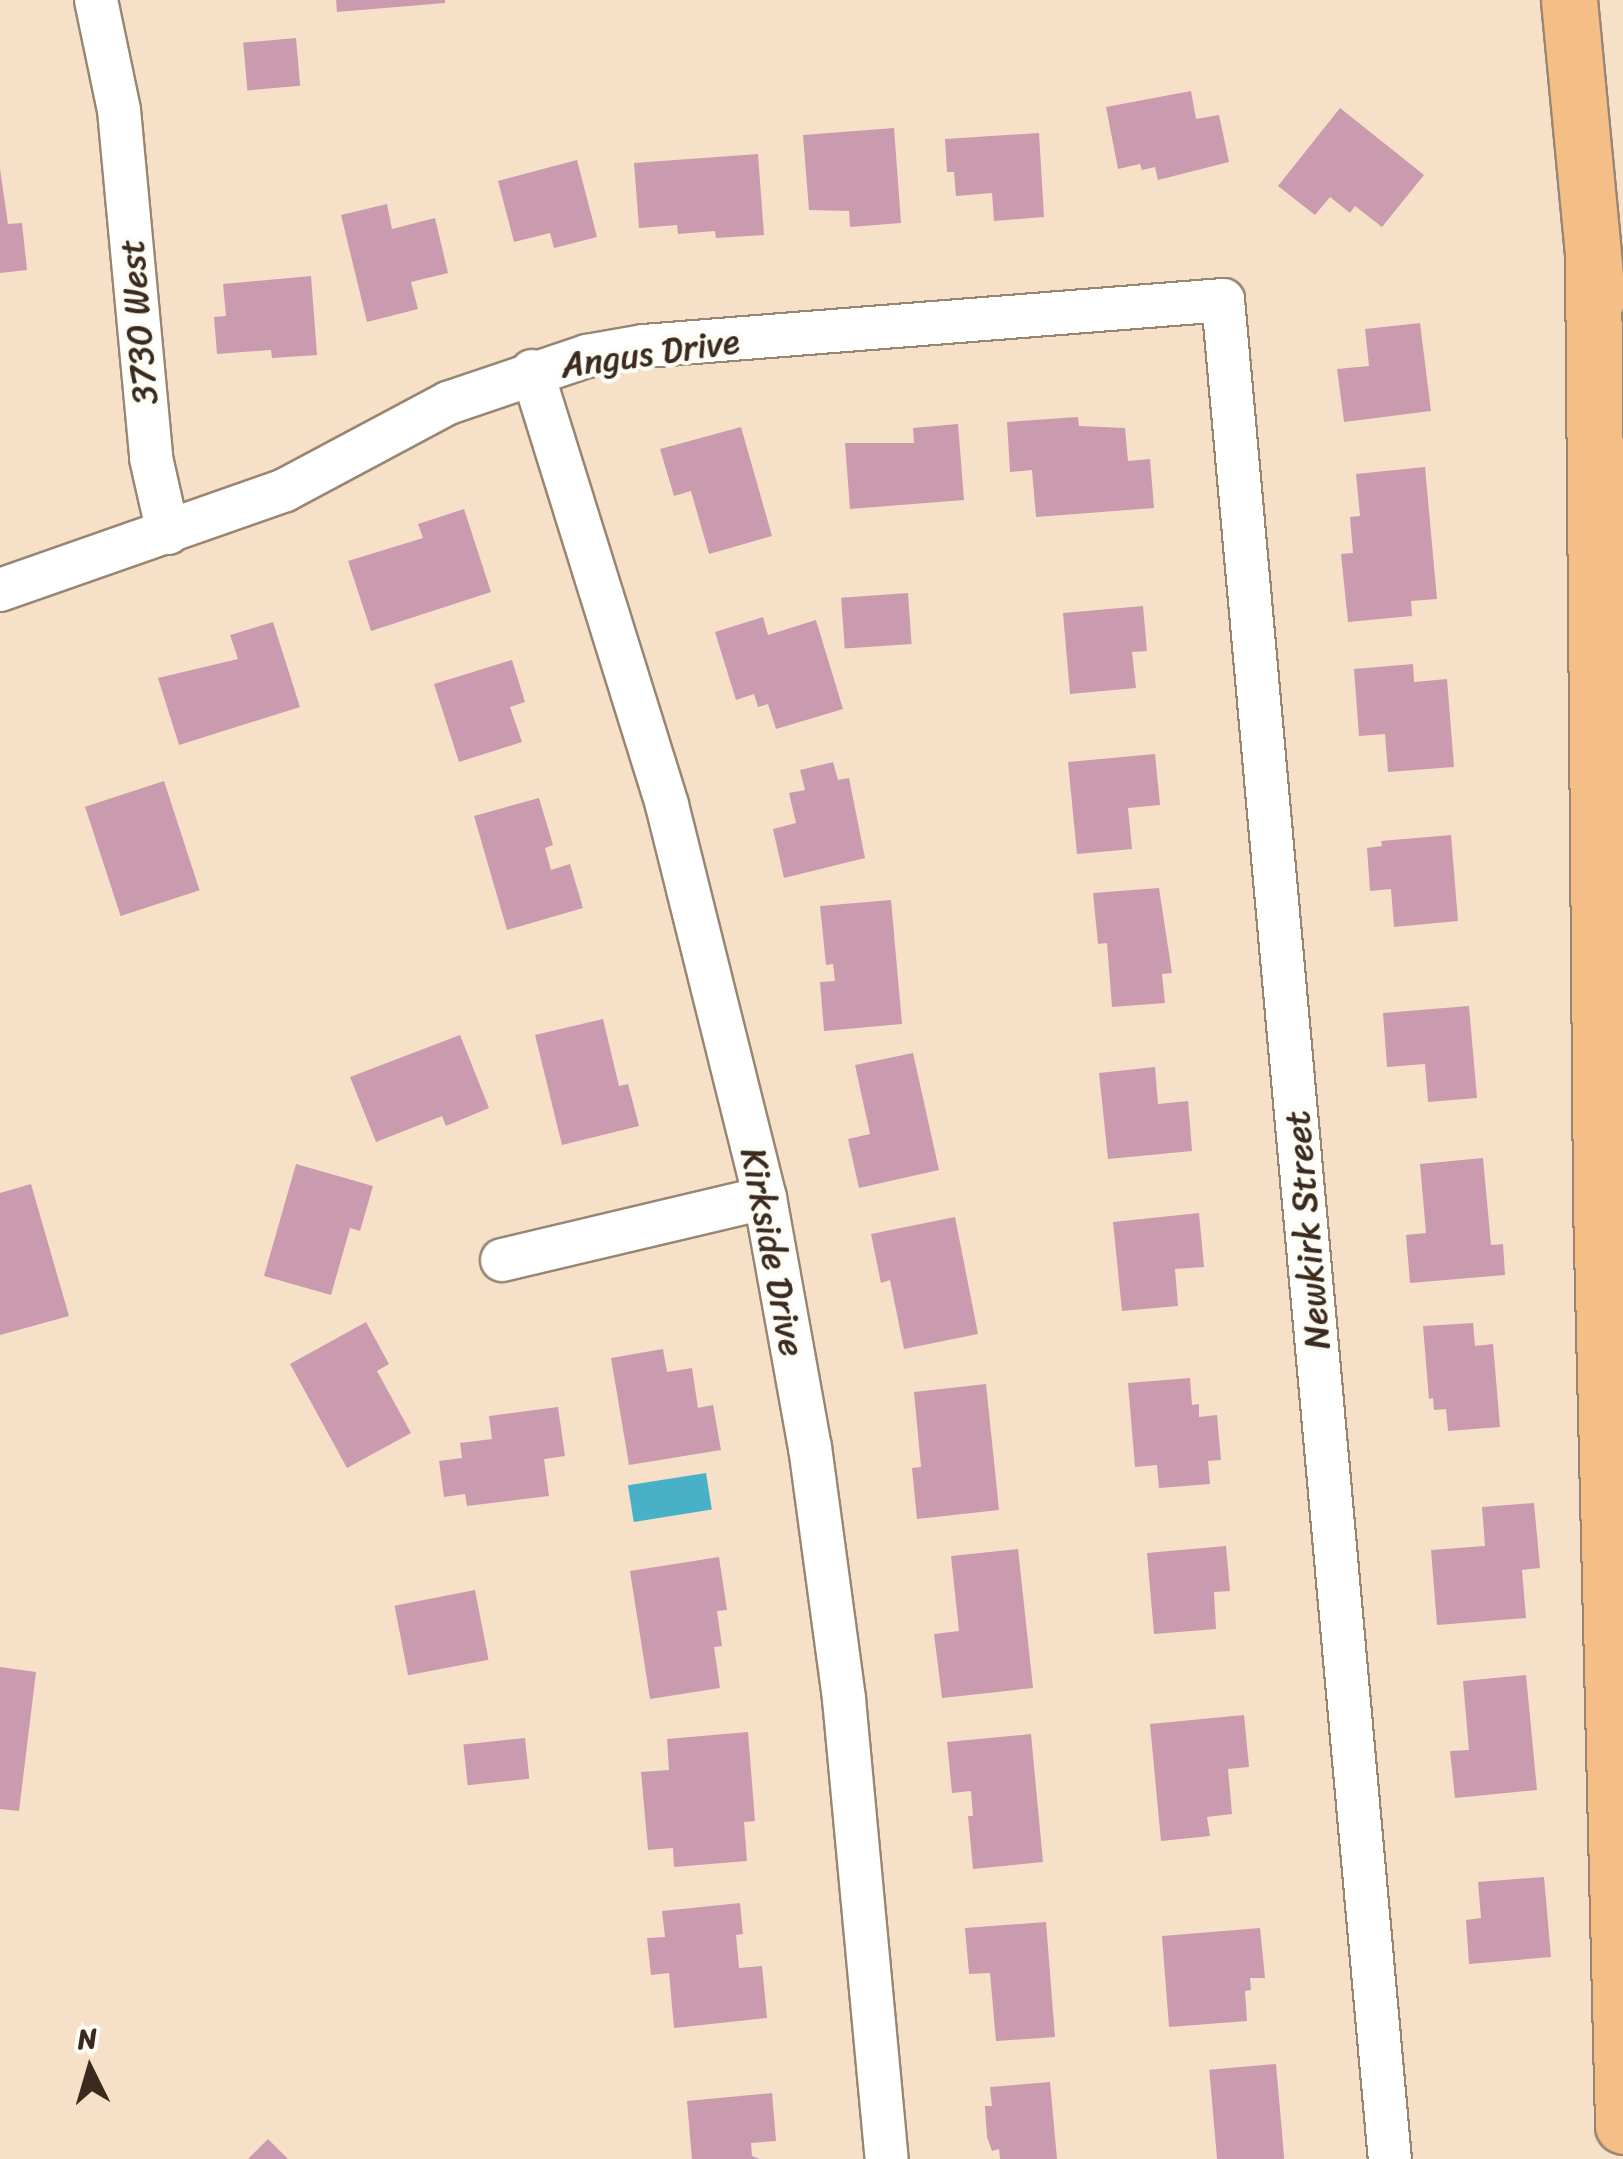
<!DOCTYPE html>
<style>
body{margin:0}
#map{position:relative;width:1623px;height:2159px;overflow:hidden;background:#f6e1c8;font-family:Sriracha,sans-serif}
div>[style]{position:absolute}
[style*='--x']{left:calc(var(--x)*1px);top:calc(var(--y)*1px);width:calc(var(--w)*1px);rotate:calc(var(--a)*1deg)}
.water>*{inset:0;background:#48b1c7;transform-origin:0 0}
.building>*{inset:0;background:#ca9bae;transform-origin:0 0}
.roads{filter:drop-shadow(2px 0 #988673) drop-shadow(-2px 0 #988673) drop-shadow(0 2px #988673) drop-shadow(0 -2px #988673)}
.street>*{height:42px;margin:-21px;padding:0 21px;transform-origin:21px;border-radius:21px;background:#fff}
.highway>*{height:55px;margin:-27.5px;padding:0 27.5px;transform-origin:27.5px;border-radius:27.5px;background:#f6be87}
span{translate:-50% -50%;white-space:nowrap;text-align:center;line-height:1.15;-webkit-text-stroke:9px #fdfcf7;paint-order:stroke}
.street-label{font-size:35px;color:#3b2a1e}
.north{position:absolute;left:40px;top:2019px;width:100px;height:100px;-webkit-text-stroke:8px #fdfcf7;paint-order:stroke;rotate:355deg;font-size:28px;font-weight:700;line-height:40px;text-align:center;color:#3b2a1e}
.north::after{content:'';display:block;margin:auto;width:35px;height:45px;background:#3b2a1e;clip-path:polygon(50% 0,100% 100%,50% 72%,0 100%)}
</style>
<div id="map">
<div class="water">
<div style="left:706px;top:1473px;width:37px;height:79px;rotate:81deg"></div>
</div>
<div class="building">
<div style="clip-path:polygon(336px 0,445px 0,445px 3px,337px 12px)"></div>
<div style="left:296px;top:38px;width:48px;height:53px;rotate:85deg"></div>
<div style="clip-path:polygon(1191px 91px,1196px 119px,1219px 115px,1229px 162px,1158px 180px,1155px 167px,1142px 170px,1140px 164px,1118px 169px,1106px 107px)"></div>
<div style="clip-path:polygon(1340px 108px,1424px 175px,1382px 227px,1355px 206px,1350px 213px,1330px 197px,1315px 215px,1278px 186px)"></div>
<div style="clip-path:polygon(894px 128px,901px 223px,850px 227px,849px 211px,809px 210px,803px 135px)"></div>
<div style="clip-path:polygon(1039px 133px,1044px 217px,994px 221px,992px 193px,956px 196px,954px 172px,947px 172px,945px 139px)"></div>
<div style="clip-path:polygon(758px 154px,764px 235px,716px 238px,715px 231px,678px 234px,677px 225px,639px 228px,634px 163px)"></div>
<div style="clip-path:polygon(577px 160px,597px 237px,554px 248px,550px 233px,514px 242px,498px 181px)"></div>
<div style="clip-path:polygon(0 169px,8px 224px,22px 223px,27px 270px,0 273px)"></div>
<div style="clip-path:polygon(387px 204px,392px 229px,435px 218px,448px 273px,411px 282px,418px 309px,367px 322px,341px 215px)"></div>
<div style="clip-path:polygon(311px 276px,317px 355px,272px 358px,271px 350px,217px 354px,214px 317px,226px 316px,223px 284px)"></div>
<div style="clip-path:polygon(1420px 323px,1431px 411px,1344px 422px,1337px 369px,1369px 366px,1365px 329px)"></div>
<div style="clip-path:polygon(1078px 417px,1079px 426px,1125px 428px,1128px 461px,1150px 459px,1154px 508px,1036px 517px,1032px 470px,1010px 472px,1007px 422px)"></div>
<div style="clip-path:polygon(958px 424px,964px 500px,850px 509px,845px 443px,914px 443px,913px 428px)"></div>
<div style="clip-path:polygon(741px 427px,772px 536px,709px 554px,691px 491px,674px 496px,660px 449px)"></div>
<div style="clip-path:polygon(1425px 467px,1437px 599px,1411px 601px,1412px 616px,1348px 622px,1341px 554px,1353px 553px,1350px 517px,1360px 516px,1356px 474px)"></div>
<div style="clip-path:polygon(464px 509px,491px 592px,371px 631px,348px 561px,423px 538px,418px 524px)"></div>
<div style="left:908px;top:593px;width:51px;height:67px;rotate:86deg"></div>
<div style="clip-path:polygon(1143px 606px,1147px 651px,1132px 652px,1136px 688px,1070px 694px,1063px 613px)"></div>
<div style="clip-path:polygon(763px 617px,768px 635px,816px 620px,843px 709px,776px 729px,768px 704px,758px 707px,754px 694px,736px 700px,715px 632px)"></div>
<div style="clip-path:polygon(273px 622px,300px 707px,179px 745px,158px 678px,238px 659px,230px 635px)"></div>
<div style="clip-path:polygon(512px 660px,525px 702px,510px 707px,522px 742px,459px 762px,434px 684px)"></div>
<div style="clip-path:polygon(1413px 664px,1414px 682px,1447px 679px,1454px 767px,1388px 772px,1385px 734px,1359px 736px,1354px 669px)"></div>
<div style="clip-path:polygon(1155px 754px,1160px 805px,1128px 808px,1132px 849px,1077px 854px,1068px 762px)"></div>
<div style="clip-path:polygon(833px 762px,838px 780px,849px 778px,865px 858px,784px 878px,773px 829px,796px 823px,789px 793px,805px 790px,800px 770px)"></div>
<div style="left:164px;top:781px;width:115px;height:83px;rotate:72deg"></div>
<div style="clip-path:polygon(539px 798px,553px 845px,545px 848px,551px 870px,570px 864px,583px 908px,507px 930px,474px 816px)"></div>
<div style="clip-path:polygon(1451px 835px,1458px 921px,1394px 927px,1391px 889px,1370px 891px,1367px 848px,1382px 846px,1381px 841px)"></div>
<div style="clip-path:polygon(1159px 888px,1172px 973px,1162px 974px,1165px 1003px,1112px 1007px,1107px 943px,1098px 944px,1093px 893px)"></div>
<div style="clip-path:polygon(891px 900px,902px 1024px,824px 1031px,820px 982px,835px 981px,833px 964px,826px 965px,820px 906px)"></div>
<div style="clip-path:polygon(1469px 1006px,1477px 1098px,1428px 1102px,1425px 1064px,1387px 1067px,1383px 1013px)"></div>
<div style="clip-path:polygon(603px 1019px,619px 1086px,628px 1084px,639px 1126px,562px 1145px,535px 1035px)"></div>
<div style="clip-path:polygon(460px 1035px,489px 1108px,446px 1126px,442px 1116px,376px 1142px,350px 1077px)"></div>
<div style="clip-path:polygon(913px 1053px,939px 1170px,859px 1188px,848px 1139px,870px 1134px,855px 1065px)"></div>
<div style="clip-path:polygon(1155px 1067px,1158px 1104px,1188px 1101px,1192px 1151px,1108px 1159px,1099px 1073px)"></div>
<div style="clip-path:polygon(1483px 1158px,1491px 1245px,1503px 1244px,1505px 1275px,1410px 1283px,1406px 1235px,1426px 1233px,1420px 1164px)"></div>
<div style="clip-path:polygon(296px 1164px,373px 1186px,360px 1231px,350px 1228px,331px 1295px,264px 1276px)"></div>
<div style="clip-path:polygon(31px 1184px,69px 1316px,0 1335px,0 1193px)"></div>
<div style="clip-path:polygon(1199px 1213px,1204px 1267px,1175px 1269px,1178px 1306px,1122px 1311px,1113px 1222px)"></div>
<div style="clip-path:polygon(955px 1217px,978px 1334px,904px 1349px,890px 1280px,881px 1283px,871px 1234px)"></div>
<div style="clip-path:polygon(366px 1322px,389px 1364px,377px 1371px,411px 1433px,347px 1468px,290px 1364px)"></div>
<div style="clip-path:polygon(1473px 1323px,1475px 1346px,1493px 1344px,1500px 1427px,1448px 1431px,1446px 1409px,1434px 1410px,1433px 1398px,1429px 1399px,1423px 1326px)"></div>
<div style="clip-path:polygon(663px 1349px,667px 1372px,692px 1368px,698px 1408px,713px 1405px,721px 1450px,629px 1465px,611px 1358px)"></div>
<div style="clip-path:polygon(1190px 1378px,1192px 1405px,1199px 1404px,1199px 1417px,1217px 1415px,1221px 1460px,1208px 1461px,1210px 1484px,1159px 1488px,1157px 1465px,1135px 1467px,1128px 1383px)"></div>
<div style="clip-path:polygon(986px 1384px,999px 1510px,917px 1519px,912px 1468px,921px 1467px,914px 1392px)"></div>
<div style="clip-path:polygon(558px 1407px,565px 1456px,544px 1459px,549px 1496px,467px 1506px,465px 1494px,444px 1497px,439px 1461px,462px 1458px,460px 1443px,492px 1439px,489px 1416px)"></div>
<div style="clip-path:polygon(1534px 1503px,1540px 1568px,1522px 1570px,1526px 1618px,1437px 1625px,1431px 1550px,1485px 1546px,1482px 1507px)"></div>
<div style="clip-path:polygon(1226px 1546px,1230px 1591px,1214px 1592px,1216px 1629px,1154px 1634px,1147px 1553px)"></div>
<div style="clip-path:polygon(1018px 1549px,1033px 1688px,942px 1698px,934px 1634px,959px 1631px,951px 1556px)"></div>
<div style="clip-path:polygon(719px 1557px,727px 1610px,717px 1611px,722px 1646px,714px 1647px,720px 1688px,650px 1699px,630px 1571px)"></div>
<div style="left:475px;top:1590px;width:71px;height:82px;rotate:79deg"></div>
<div style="clip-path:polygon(0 1667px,36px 1672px,19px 1811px,0 1809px)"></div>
<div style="clip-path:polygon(1526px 1675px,1537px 1790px,1455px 1798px,1450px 1751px,1469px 1750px,1463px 1681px)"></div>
<div style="clip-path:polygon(1244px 1715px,1249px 1767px,1228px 1769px,1232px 1814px,1207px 1817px,1210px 1836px,1161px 1841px,1150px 1724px)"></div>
<div style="clip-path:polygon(748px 1732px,755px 1821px,744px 1822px,747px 1861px,674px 1867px,673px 1848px,648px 1850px,641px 1772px,669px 1770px,667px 1739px)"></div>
<div style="clip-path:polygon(1031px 1734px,1043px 1862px,973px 1869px,968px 1816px,973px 1816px,971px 1791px,952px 1793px,947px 1742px)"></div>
<div style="left:525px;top:1738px;width:41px;height:62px;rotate:84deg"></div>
<div style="clip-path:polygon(1544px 1877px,1551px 1957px,1469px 1964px,1466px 1920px,1481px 1918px,1478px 1882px)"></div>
<div style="clip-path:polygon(740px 1903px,743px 1934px,736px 1935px,739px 1968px,762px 1966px,767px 2018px,674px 2028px,669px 1973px,651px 1975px,647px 1938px,665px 1937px,662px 1911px)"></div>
<div style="clip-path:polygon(1046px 1922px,1055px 2037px,996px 2041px,990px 1973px,969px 1974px,965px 1928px)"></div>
<div style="clip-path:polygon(1260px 1928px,1265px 1978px,1250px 1978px,1251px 1990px,1245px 1991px,1247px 2021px,1169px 2027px,1162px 1936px)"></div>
<div style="left:1276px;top:2064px;width:95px;height:67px;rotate:85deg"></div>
<div style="clip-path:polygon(1050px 2082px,1057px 2159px,1000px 2159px,999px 2149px,992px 2151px,987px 2137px,985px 2106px,992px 2106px,990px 2087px)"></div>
<div style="clip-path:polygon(772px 2093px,776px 2141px,751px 2143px,752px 2156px,760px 2159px,692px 2159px,687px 2101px)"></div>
<div style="clip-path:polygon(268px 2139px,288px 2159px,248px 2159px)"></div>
</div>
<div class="roads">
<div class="street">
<div style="--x:96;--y:0;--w:112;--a:78.2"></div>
<div style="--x:119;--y:110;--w:349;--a:84.7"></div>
<div style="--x:151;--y:458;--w:77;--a:77.2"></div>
<div style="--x:532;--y:371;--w:455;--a:72.7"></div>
<div style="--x:667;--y:805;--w:405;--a:76"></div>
<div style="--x:765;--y:1198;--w:253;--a:79.8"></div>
<div style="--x:810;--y:1447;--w:254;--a:82.3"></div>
<div style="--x:844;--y:1699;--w:462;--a:84.7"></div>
<div style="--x:0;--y:590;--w:302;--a:-19.3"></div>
<div style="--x:285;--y:490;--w:185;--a:-28.1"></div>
<div style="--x:448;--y:403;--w:147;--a:-18.7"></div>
<div style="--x:587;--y:356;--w:58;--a:-10"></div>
<div style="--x:644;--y:346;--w:581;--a:-4.54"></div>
<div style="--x:1223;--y:300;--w:1866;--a:84.87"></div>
<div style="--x:502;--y:1260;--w:270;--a:-13.3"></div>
</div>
<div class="highway">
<div style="--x:1569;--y:0;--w:299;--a:84.6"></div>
<div style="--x:1593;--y:260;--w:944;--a:89.51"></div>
<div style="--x:1601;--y:1204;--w:922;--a:88.63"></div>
</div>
</div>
<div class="street-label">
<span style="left:138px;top:322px;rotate:-95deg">3730 West</span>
<span style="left:650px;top:353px;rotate:-8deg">Angus Drive</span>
<span style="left:1307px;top:1230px;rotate:-95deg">Newkirk Street</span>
<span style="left:773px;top:1252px;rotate:79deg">Kirkside Drive</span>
</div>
<div class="north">N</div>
</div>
